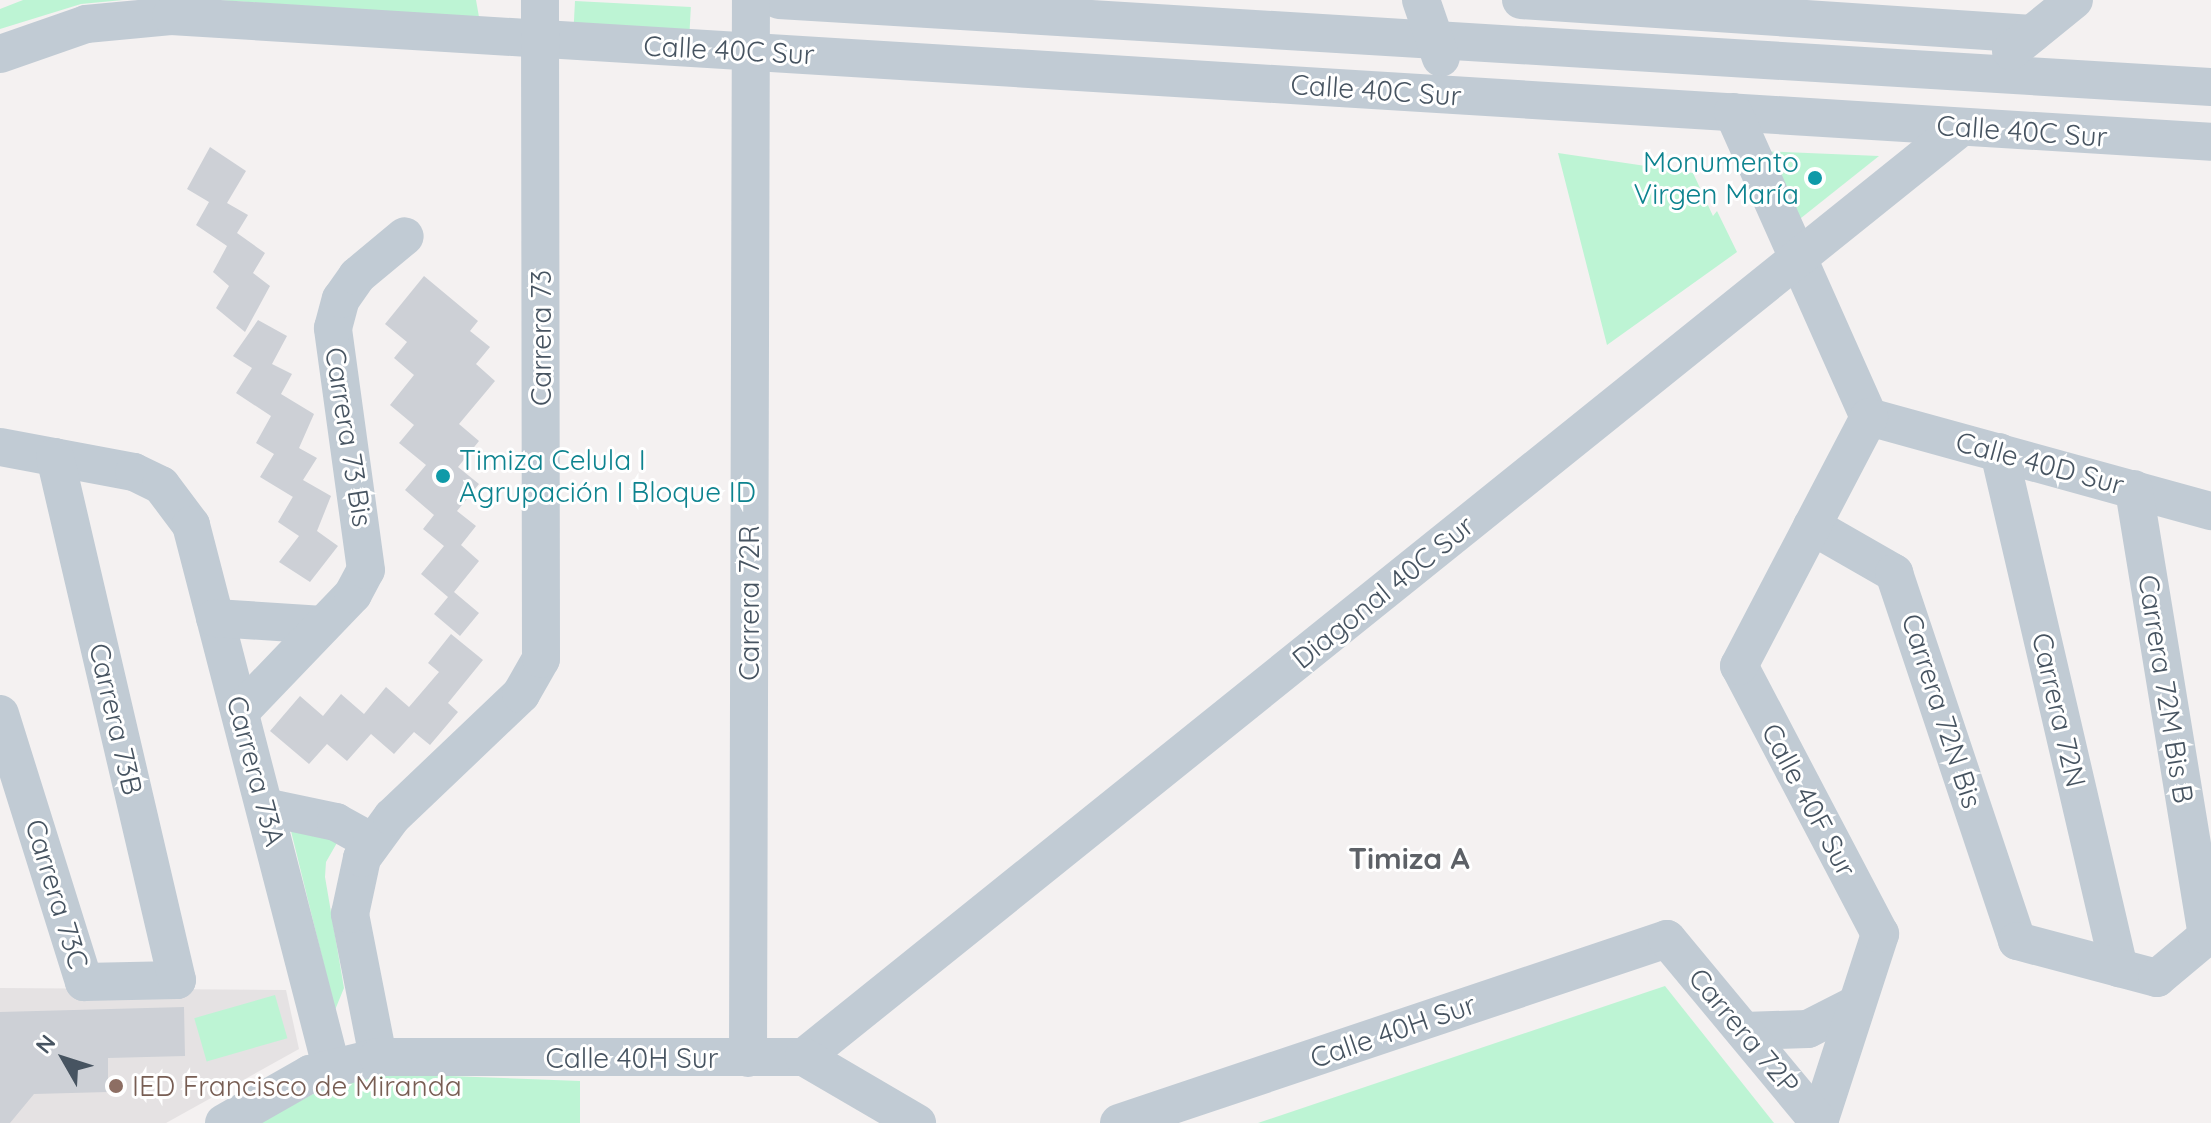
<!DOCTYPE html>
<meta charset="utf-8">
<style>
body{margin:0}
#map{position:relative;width:2211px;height:1123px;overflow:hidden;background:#f4f1f1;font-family:Quicksand,sans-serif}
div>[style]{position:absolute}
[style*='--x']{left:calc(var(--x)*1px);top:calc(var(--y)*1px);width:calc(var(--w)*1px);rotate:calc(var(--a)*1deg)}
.education>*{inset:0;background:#e5e2e3}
.green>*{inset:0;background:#bdf4d4;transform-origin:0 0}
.building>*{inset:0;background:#cdd0d6}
.minor>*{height:38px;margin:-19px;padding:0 19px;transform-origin:19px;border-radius:19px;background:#c1cbd4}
.dots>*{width:22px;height:22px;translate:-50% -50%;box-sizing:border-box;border:4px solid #fff;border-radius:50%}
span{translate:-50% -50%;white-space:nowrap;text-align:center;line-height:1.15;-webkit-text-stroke:6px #fff;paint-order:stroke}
.street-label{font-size:28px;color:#475461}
.culture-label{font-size:28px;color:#0d838f}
.right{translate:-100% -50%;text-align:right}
.left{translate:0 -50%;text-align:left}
.education-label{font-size:28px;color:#785e54}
.neighbourhood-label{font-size:30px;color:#5d6167;font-weight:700}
.north{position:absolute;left:24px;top:1019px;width:80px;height:80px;-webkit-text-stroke:6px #fff;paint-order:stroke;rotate:309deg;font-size:22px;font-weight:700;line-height:32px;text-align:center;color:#475461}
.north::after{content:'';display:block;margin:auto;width:28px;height:36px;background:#475461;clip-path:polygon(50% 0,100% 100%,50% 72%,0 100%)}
</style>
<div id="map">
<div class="education">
<div style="clip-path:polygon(0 988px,286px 990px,299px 1049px,166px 1123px,0 1123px)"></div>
</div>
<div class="green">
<div style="clip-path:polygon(23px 0,123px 0,81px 4px,0 29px,0 9px)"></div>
<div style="clip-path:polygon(216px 0,476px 0,479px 17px)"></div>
<div style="left:575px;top:1px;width:116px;height:25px;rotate:3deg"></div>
<div style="clip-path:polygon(1758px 151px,1879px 156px,1796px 222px)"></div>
<div style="clip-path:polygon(1558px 153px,1693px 173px,1713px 216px,1717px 211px,1737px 252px,1607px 345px)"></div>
<div style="clip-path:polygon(290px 827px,338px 841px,326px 862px,325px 877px,344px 988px,335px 1010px)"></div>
<div style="clip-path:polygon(1665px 986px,1774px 1123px,1258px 1123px)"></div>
<div style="left:275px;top:995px;width:45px;height:84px;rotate:74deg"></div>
<div style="clip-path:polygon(396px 1074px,580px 1081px,580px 1123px,259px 1123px,315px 1093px,354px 1079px)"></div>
</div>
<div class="building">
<div style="clip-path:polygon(210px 147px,246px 171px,227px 203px,248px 215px,237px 233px,265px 253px,253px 273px,270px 286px,245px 332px,216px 308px,229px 286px,213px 272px,227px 246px,196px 225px,209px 202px,187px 189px)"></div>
<div style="clip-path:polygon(424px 276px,478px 321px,470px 331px,490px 347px,476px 364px,495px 381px,459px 424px,479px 441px,458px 467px,479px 484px,457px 511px,476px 526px,461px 545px,479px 561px,454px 592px,479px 613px,460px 636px,434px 614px,448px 597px,421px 574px,444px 546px,423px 529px,434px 515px,405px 490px,426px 465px,399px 443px,414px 425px,390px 405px,414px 375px,394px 358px,407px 342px,385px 324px)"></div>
<div style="clip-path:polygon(258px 320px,287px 336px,272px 364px,292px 374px,281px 394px,314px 414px,299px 448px,317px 458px,303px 480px,331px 496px,317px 531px,338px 546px,310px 582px,279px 562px,299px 536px,278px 522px,301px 483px,293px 497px,260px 477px,274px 454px,256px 443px,271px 416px,236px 393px,252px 368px,233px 356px)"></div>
<div style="clip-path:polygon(451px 634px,483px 660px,448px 703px,458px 712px,430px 745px,414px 732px,394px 754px,371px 734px,347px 761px,327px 744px,309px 764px,270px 731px,300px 696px,323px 716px,341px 694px,364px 714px,386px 687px,409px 707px,439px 672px,428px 663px)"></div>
<div style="clip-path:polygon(184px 1007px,185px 1056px,108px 1058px,108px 1092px,34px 1094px,10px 1123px,0 1123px,0 1012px)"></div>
</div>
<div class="minor">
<div style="--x:779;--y:0;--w:1435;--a:3.48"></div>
<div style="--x:1421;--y:0;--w:61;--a:71"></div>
<div style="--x:1521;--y:0;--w:512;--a:3.81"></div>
<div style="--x:2011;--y:51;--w:81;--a:-39"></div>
<div style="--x:0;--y:54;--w:91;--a:-19.2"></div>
<div style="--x:86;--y:24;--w:85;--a:-5.4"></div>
<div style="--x:171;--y:16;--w:2044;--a:3.53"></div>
<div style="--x:1733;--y:112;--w:334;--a:66"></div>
<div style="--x:1869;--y:417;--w:355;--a:15.4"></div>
<div style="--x:0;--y:447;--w:136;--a:10.6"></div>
<div style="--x:134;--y:472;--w:30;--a:26"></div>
<div style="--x:161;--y:485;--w:50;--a:53.1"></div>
<div style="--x:191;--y:525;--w:559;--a:75.49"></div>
<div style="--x:1999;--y:452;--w:530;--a:76.91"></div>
<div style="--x:1812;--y:526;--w:95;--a:29.8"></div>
<div style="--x:1894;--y:573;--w:388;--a:71.5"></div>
<div style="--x:2017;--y:941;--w:145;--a:14.8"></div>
<div style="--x:2157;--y:978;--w:65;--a:-40"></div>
<div style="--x:2207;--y:936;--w:453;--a:-99.3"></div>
<div style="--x:215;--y:618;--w:108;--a:3.7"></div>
<div style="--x:240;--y:712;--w:163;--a:-46.2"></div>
<div style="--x:353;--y:594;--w:27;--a:-62"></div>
<div style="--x:366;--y:570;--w:244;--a:-97.8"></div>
<div style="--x:333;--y:328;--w:30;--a:-75"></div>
<div style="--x:341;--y:299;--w:28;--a:-55"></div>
<div style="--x:357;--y:276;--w:62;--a:-39.8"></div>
<div style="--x:0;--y:714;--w:281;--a:72.6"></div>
<div style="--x:84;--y:982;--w:93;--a:-1.2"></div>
<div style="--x:177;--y:980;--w:537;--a:-103.13"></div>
<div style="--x:265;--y:807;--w:73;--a:11.9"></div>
<div style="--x:336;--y:822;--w:41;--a:29.1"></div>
<div style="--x:1744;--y:1031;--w:64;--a:-1.8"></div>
<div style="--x:1808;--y:1029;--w:53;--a:-27.1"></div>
<div style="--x:378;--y:1057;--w:146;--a:-101.1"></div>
<div style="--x:350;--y:914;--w:57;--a:-77.9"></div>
<div style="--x:362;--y:858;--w:51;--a:-53.8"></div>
<div style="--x:392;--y:817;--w:178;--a:-43.6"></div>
<div style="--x:521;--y:694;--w:40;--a:-60.3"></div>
<div style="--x:541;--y:659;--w:659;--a:-90.09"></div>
<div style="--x:804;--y:1057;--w:1484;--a:-38.79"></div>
<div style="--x:748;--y:1058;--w:1058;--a:-89.84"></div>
<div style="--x:1819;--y:1122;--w:198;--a:-72"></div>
<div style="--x:1880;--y:934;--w:303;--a:-117.7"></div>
<div style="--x:1739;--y:666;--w:281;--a:-62.4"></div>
<div style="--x:224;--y:1123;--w:99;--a:-29.7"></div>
<div style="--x:310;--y:1074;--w:70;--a:-14"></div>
<div style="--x:378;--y:1057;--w:426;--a:0"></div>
<div style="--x:804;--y:1057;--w:131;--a:30.3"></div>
<div style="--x:1119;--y:1123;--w:578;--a:-18.56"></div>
<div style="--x:1667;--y:939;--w:239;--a:50.3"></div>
</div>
<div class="dots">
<div style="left:1815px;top:178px;background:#0f9aa8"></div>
<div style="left:443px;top:476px;background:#0f9aa8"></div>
<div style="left:116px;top:1086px;background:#8d6e63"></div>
</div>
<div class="street-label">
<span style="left:729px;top:50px;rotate:3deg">Calle 40C Sur</span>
<span style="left:1376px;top:90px;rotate:4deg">Calle 40C Sur</span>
<span style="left:2022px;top:131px;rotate:4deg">Calle 40C Sur</span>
<span style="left:541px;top:338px;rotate:-90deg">Carrera 73</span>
<span style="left:349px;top:437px;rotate:81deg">Carrera 73 Bis</span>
<span style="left:2040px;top:463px;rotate:15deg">Calle 40D Sur</span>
<span style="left:1383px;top:592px;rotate:-39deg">Diagonal 40C Sur</span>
<span style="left:749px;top:603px;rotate:-90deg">Carrera 72R</span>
<span style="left:2166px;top:689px;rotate:81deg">Carrera 72M Bis B</span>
<span style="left:2059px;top:710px;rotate:77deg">Carrera 72N</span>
<span style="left:1942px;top:711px;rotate:72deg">Carrera 72N Bis</span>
<span style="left:116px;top:719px;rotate:77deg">Carrera 73B</span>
<span style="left:256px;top:771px;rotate:75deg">Carrera 73A</span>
<span style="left:1809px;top:800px;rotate:62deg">Calle 40F Sur</span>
<span style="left:57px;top:894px;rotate:73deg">Carrera 73C</span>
<span style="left:1393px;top:1031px;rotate:-19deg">Calle 40H Sur</span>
<span style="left:1744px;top:1031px;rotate:50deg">Carrera 72P</span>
<span style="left:632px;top:1058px">Calle 40H Sur</span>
</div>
<div class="culture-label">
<span class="right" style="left:1799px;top:178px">Monumento<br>Virgen María</span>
<span class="left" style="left:459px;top:476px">Timiza Celula I<br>Agrupación I Bloque ID</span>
</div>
<div class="education-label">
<span class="left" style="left:132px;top:1086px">IED Francisco de Miranda</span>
</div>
<div class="neighbourhood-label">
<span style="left:1409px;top:858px">Timiza A</span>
</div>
<div class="north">N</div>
</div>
